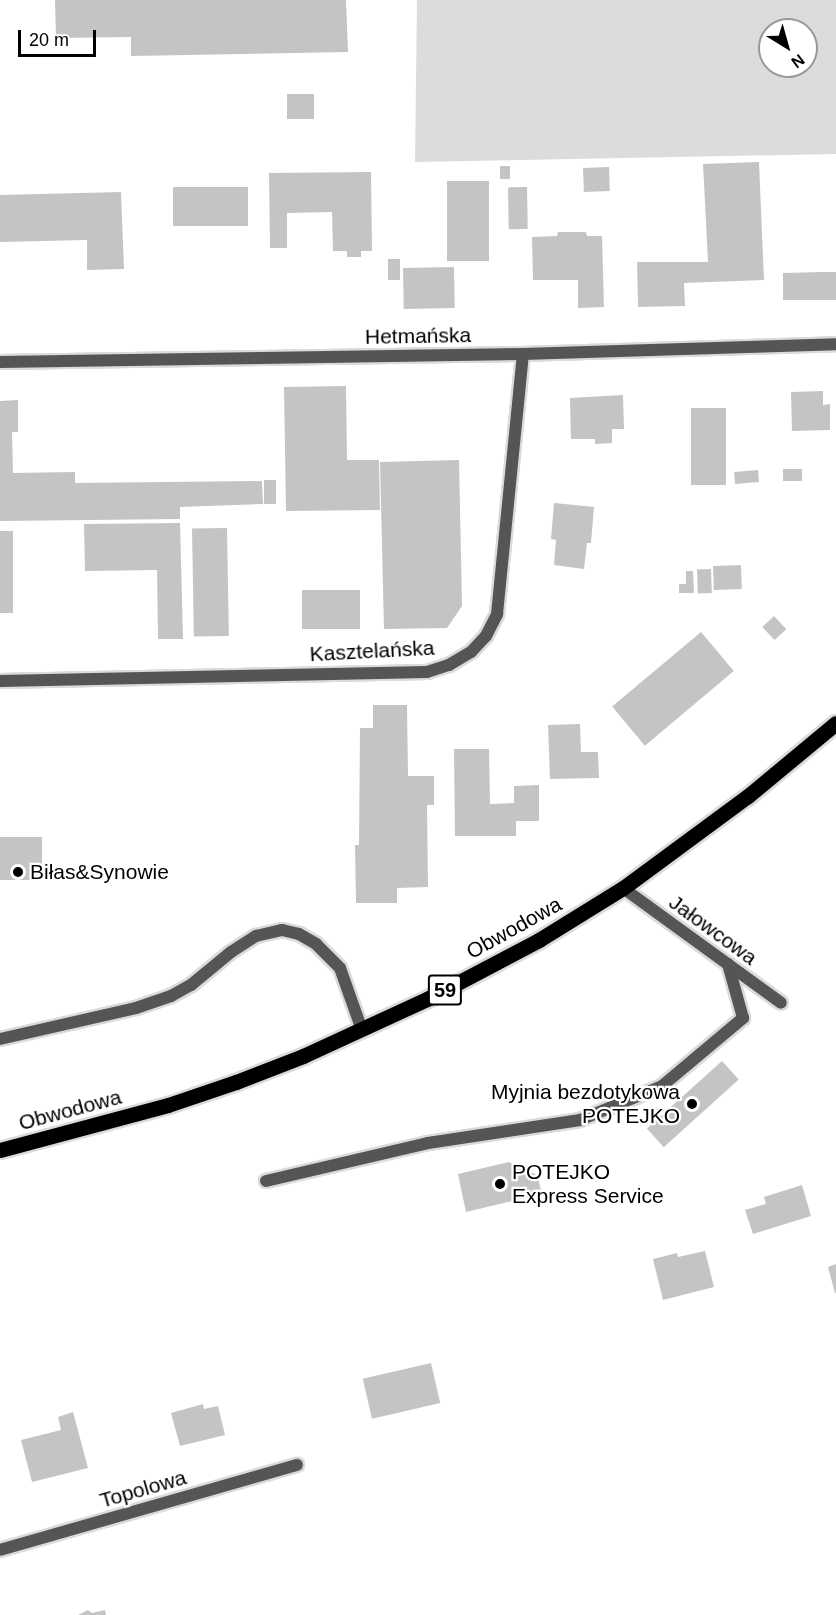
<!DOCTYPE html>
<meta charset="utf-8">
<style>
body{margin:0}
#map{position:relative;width:836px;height:1615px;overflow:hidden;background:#fff;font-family:Helvetica,sans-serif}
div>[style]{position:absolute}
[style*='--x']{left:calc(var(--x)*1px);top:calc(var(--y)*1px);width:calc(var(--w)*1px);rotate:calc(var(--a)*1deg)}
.green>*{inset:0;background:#dcdcdc}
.building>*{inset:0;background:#c4c4c4;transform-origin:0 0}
.roads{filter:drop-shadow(2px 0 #dbdbdb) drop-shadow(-2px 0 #dbdbdb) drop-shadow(0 2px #dbdbdb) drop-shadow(0 -2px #dbdbdb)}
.lane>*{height:12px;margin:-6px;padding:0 6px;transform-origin:6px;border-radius:6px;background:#555}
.street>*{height:12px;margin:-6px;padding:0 6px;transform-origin:6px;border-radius:6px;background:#555}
.primary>*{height:15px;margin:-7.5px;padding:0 7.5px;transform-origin:7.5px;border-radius:7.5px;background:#000}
.dots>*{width:16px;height:16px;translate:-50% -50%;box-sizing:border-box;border:3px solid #fff;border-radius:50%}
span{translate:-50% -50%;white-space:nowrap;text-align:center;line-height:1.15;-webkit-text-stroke:4.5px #fff;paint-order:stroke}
.shield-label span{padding:2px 4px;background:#fff;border:2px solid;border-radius:4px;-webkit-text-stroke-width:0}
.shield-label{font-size:20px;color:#000;font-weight:700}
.street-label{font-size:21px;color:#000}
.poi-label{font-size:21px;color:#000}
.left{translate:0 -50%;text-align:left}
.right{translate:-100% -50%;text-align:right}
.north{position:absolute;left:758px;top:18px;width:60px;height:60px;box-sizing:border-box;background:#fff;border:2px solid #999;border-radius:50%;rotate:143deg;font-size:16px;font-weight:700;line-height:24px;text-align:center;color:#000}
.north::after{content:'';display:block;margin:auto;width:21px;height:27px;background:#000;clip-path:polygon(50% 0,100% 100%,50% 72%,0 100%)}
.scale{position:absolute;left:18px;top:30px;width:78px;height:27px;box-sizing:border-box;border:3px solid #000;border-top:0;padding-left:8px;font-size:18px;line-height:21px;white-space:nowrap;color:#000;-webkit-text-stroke:4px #fff;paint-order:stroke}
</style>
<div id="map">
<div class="green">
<div style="clip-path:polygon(evenodd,417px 0,836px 0,836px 154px,415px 162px,417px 0,770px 30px,806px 30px,806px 66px,770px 66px,770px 30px)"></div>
</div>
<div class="building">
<div style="clip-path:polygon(55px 0,346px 0,348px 52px,131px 56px,131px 37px,56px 38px)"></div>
<div style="left:287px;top:94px;width:27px;height:25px"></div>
<div style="clip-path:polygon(759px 162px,764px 280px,684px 283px,685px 306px,638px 307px,637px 262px,708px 262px,703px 164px)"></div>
<div style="left:510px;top:166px;width:13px;height:10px;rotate:90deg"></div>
<div style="left:609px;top:167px;width:24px;height:26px;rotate:88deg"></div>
<div style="clip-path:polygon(371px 172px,372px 251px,361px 251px,361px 257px,347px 257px,347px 251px,333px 251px,332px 212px,287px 213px,287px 248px,270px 248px,269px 173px)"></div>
<div style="left:447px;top:181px;width:42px;height:80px"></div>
<div style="left:248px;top:187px;width:39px;height:75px;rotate:90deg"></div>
<div style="left:527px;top:187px;width:42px;height:19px;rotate:89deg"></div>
<div style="clip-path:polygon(121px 192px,124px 269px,87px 270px,87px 240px,0 242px,0 195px)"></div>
<div style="clip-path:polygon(558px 232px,586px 232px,587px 236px,602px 236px,604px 307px,578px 308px,578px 280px,533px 280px,532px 237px,557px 236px)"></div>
<div style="left:388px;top:259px;width:12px;height:21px"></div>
<div style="left:454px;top:267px;width:41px;height:51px;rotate:89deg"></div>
<div style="clip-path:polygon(823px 272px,836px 272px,836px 300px,783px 300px,783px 273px)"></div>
<div style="clip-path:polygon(346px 386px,347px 460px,379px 460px,380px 510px,286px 511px,284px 387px)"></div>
<div style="clip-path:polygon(823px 391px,823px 405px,830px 404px,830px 430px,792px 431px,791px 392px)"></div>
<div style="clip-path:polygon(623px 395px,624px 429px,612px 429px,612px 443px,595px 444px,595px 439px,571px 439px,570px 398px)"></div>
<div style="clip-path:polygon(18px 400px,18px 432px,12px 432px,13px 473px,75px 472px,75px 483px,262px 481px,263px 504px,180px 507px,180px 519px,0 521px,0 401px)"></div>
<div style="left:691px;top:408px;width:35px;height:77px"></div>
<div style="clip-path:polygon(459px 460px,462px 606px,447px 628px,384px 629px,380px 462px)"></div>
<div style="left:783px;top:469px;width:19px;height:12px"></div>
<div style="left:758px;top:470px;width:12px;height:24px;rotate:85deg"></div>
<div style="left:276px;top:480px;width:24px;height:12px;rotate:90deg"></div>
<div style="clip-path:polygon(554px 503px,594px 507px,591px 543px,587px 543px,584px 569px,554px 565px,556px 540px,551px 539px)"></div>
<div style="clip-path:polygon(180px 523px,183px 639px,158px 639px,157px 570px,85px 571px,84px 524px)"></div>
<div style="left:227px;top:528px;width:108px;height:35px;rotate:89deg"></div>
<div style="left:0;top:531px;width:13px;height:82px"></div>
<div style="left:741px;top:565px;width:24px;height:28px;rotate:88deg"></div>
<div style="left:711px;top:569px;width:24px;height:14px;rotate:88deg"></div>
<div style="clip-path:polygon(686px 571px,693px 571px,694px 593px,679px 593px,679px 584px,686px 584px)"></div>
<div style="left:302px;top:590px;width:58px;height:39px"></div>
<div style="left:774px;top:616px;width:18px;height:16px;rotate:47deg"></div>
<div style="left:701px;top:632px;width:51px;height:116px;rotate:50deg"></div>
<div style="clip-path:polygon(373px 705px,407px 705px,408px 776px,434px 776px,434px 805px,427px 805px,428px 887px,397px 888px,397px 903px,356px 903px,355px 845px,359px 845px,360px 728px,373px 728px)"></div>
<div style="clip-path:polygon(580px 724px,581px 752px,598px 752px,599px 778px,550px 779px,548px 725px)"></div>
<div style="clip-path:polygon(454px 749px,489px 749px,490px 804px,514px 803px,514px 786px,539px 785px,539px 821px,516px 821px,516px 836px,455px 836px)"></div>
<div style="left:42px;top:837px;width:43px;height:42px;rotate:90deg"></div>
<div style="left:722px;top:1061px;width:25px;height:101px;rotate:48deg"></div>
<div style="clip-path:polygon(509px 1162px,537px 1175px,542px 1194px,466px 1212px,458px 1174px)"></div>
<div style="clip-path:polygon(802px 1185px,811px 1216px,753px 1234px,745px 1210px,766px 1204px,764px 1197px)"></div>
<div style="clip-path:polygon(705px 1251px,714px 1287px,663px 1300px,653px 1259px,677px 1253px,678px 1257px)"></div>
<div style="clip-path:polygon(836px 1264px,836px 1293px,835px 1293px,828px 1267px)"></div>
<div style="left:431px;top:1363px;width:41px;height:70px;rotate:77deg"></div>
<div style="clip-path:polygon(203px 1404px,204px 1409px,218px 1406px,225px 1435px,180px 1446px,171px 1413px)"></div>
<div style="clip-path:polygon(73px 1412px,88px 1468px,32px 1482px,21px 1440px,61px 1430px,58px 1417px)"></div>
<div style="clip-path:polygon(88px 1610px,92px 1613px,105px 1610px,106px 1615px,78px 1615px)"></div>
</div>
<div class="roads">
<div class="lane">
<div style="--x:0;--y:1039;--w:139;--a:-12.8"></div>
<div style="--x:136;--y:1008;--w:37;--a:-19"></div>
<div style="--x:171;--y:996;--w:23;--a:-29"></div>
<div style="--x:191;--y:985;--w:52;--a:-39.5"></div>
<div style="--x:231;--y:952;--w:30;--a:-33"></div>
<div style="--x:256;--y:936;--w:27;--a:-13"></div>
<div style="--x:282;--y:930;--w:17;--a:13"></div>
<div style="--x:299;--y:934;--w:20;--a:30"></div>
<div style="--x:316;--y:944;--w:34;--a:45"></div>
<div style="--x:340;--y:968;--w:66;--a:70.5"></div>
<div style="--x:266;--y:1181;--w:166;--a:-13.2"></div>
<div style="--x:428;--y:1143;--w:154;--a:-8.6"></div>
<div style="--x:580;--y:1120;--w:89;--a:-22.5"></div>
<div style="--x:662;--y:1086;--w:106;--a:-40"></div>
<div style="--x:743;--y:1018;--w:56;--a:-105.5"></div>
</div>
<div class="street">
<div style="--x:0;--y:362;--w:523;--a:-0.88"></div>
<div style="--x:523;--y:354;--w:313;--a:-1.8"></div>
<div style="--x:0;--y:681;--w:427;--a:-1.2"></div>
<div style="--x:427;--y:672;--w:23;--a:-18"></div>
<div style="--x:449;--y:665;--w:26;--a:-31"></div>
<div style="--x:471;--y:652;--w:22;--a:-47"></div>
<div style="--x:486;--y:636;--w:25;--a:-63"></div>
<div style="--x:497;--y:614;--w:261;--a:-84.3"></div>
<div style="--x:623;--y:888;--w:195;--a:36"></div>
<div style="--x:0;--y:1550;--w:309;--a:-16"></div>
</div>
<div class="primary">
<div style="--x:0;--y:1150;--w:174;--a:-15"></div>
<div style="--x:168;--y:1105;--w:72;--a:-18.7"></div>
<div style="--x:236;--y:1082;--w:72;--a:-21.2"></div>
<div style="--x:303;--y:1056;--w:139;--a:-24.7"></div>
<div style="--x:429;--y:998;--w:124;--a:-27.8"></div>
<div style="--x:539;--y:940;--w:99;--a:-31.8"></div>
<div style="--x:623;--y:888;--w:155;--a:-36.4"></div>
<div style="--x:748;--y:796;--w:114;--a:-39.7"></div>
</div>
</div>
<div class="dots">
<div style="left:18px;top:872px;background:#000"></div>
<div style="left:692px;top:1104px;background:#000"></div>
<div style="left:500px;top:1184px;background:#000"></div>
</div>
<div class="shield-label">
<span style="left:445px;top:990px">59</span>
</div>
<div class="street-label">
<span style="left:418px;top:336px;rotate:-1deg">Hetmańska</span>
<span style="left:372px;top:651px;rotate:-3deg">Kasztelańska</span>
<span style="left:514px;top:928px;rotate:-29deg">Obwodowa</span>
<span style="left:713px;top:930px;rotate:36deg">Jałowcowa</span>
<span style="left:70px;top:1110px;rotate:-15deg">Obwodowa</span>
<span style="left:143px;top:1489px;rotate:-16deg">Topolowa</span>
</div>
<div class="poi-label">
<span class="left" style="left:30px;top:872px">Biłas&amp;Synowie</span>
<span class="right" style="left:680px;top:1104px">Myjnia bezdotykowa<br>POTEJKO</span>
<span class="left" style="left:512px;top:1184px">POTEJKO<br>Express Service</span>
</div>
<div class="north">N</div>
<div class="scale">20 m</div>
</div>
